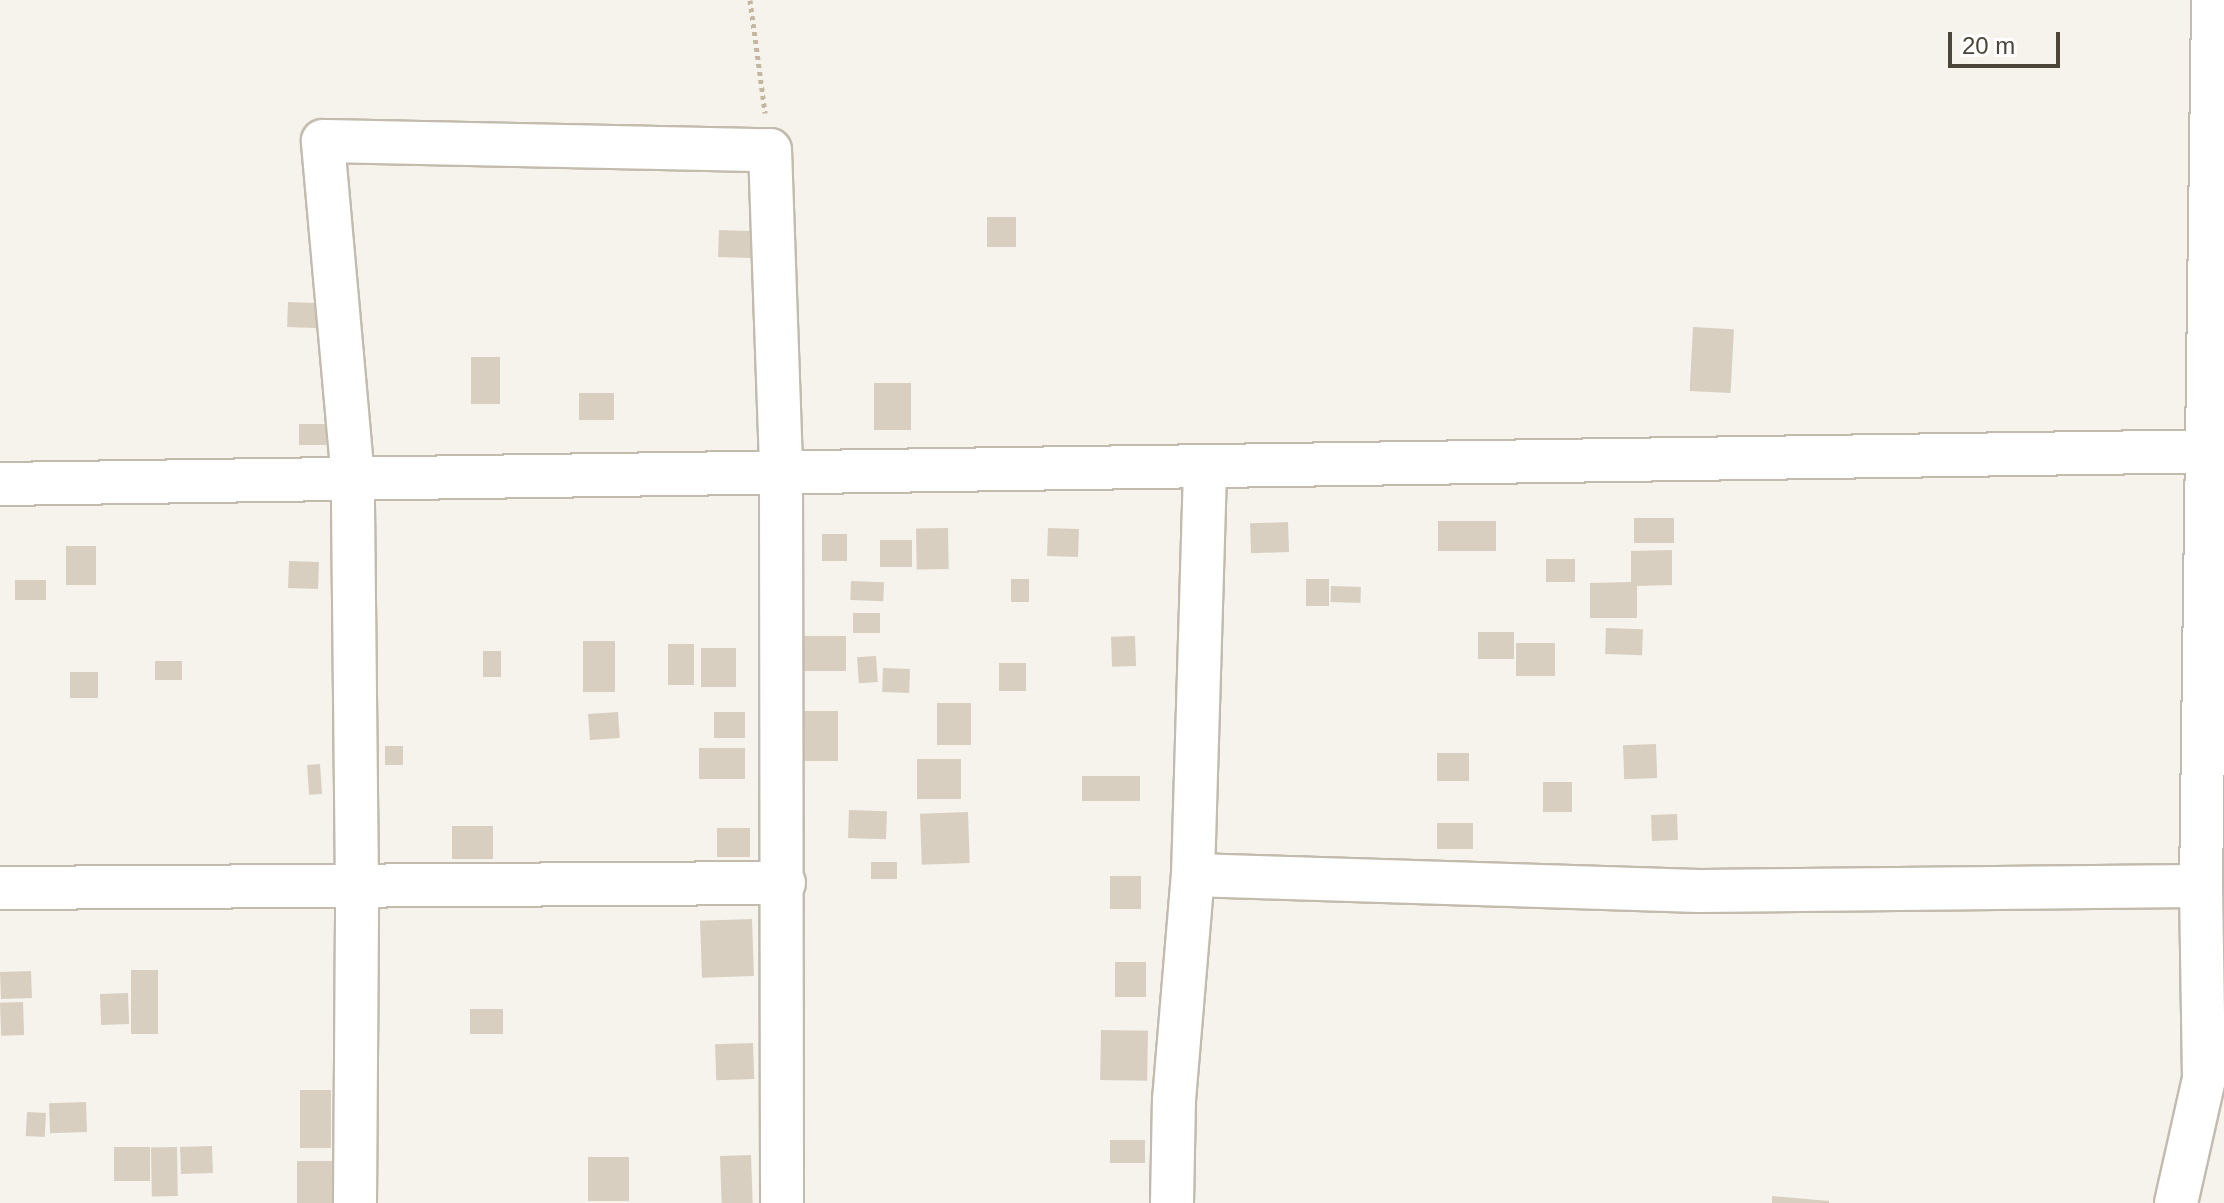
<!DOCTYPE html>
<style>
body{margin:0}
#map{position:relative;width:2224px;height:1203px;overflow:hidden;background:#f6f3ec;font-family:Arial,sans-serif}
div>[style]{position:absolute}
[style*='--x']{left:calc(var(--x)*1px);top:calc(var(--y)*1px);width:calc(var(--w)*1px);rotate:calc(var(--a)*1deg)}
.building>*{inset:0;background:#d8cfc1;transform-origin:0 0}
.path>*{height:5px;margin-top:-2.5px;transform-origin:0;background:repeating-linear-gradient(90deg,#c4b79f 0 4px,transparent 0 8px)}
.roads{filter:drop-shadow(2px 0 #c2bbae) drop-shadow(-2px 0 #c2bbae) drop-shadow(0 2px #c2bbae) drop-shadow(0 -2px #c2bbae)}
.minor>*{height:42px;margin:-21px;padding:0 21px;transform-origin:21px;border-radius:21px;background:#fff}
span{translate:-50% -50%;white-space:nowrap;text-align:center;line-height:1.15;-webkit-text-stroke:6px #fff;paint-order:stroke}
.scale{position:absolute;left:1948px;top:32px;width:112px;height:36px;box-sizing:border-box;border:4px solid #4b4439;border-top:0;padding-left:10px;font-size:24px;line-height:28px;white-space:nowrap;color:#4b4439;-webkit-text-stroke:6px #fff;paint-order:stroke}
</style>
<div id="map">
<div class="building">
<div style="left:987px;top:217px;width:29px;height:30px"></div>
<div style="left:719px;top:230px;width:32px;height:27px;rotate:2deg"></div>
<div style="left:288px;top:302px;width:34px;height:25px;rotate:2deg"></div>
<div style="left:1693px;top:327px;width:41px;height:64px;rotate:3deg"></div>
<div style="left:471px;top:357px;width:29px;height:47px"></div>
<div style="left:874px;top:383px;width:37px;height:47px"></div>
<div style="left:579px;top:393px;width:35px;height:27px"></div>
<div style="left:299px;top:424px;width:27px;height:21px"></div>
<div style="left:1634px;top:518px;width:40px;height:25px"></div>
<div style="left:1438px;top:521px;width:58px;height:30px"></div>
<div style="left:1288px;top:522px;width:30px;height:38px;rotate:88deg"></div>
<div style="left:948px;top:528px;width:41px;height:32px;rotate:89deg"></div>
<div style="left:1048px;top:528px;width:31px;height:28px;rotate:2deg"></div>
<div style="left:822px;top:534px;width:25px;height:27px"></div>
<div style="left:912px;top:540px;width:27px;height:32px;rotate:90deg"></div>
<div style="left:66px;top:546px;width:30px;height:39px"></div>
<div style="clip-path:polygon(1672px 550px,1672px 585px,1637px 586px,1637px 618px,1590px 618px,1590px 583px,1631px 582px,1631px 551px)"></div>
<div style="left:1546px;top:559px;width:29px;height:23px"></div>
<div style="left:289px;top:561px;width:30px;height:27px;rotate:2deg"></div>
<div style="left:1011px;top:579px;width:18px;height:23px"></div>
<div style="left:1306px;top:579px;width:23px;height:27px"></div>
<div style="left:15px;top:580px;width:31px;height:20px"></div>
<div style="left:851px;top:581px;width:33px;height:19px;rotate:2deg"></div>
<div style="left:1331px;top:586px;width:30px;height:16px;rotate:2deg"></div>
<div style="left:853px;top:613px;width:27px;height:20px"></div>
<div style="left:1606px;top:628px;width:37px;height:26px;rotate:2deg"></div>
<div style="left:1514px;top:632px;width:27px;height:36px;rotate:90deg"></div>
<div style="left:802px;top:636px;width:44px;height:35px"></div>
<div style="left:1135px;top:636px;width:30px;height:24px;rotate:88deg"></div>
<div style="left:583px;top:641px;width:32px;height:51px"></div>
<div style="left:1555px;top:643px;width:33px;height:39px;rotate:90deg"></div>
<div style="left:668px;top:644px;width:26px;height:41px"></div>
<div style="left:701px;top:648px;width:35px;height:39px"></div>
<div style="left:483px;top:651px;width:18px;height:26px"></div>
<div style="left:876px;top:656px;width:26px;height:19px;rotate:86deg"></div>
<div style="left:155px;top:661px;width:27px;height:19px"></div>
<div style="left:999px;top:663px;width:27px;height:28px"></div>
<div style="left:883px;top:668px;width:27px;height:24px;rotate:2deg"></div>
<div style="left:70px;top:672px;width:28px;height:26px"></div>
<div style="left:937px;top:703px;width:34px;height:42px"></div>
<div style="left:803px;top:711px;width:35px;height:50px"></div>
<div style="left:618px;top:712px;width:26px;height:30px;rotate:86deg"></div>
<div style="left:714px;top:712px;width:31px;height:26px"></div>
<div style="left:1656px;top:744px;width:34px;height:33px;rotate:88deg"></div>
<div style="left:385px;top:746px;width:18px;height:19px"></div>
<div style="left:699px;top:748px;width:46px;height:31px"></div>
<div style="left:1437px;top:753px;width:32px;height:28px"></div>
<div style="left:917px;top:759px;width:44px;height:40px"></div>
<div style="left:320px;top:764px;width:30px;height:13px;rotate:86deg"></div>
<div style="left:1082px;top:776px;width:58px;height:25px"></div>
<div style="left:1572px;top:782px;width:30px;height:29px;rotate:90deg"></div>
<div style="left:849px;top:810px;width:38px;height:28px;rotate:2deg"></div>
<div style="left:968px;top:812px;width:51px;height:48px;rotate:88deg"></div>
<div style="left:1677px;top:814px;width:26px;height:26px;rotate:88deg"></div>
<div style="left:1437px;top:823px;width:36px;height:26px"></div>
<div style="left:452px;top:826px;width:41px;height:33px"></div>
<div style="left:717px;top:828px;width:33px;height:29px"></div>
<div style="left:871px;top:862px;width:26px;height:17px"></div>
<div style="left:1110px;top:876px;width:31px;height:33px"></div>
<div style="left:752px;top:919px;width:57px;height:52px;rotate:88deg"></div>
<div style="left:1115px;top:962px;width:31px;height:35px"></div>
<div style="left:131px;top:970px;width:27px;height:64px"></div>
<div style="left:31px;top:971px;width:27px;height:31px;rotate:88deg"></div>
<div style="left:128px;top:993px;width:31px;height:28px;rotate:88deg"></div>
<div style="left:23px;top:1002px;width:33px;height:23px;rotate:88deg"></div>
<div style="left:470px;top:1009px;width:33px;height:25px"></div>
<div style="left:1101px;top:1030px;width:47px;height:50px;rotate:1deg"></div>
<div style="left:753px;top:1043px;width:36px;height:38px;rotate:88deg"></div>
<div style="left:300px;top:1090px;width:31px;height:58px"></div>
<div style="left:86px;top:1102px;width:30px;height:37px;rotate:88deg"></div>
<div style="left:27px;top:1112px;width:19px;height:24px;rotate:3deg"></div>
<div style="left:1110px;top:1140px;width:35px;height:23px"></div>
<div style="left:212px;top:1146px;width:27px;height:32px;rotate:88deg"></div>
<div style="left:150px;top:1147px;width:34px;height:36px;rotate:90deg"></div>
<div style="left:177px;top:1147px;width:49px;height:26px;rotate:89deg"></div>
<div style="left:751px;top:1155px;width:48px;height:31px;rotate:88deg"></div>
<div style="left:588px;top:1157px;width:41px;height:44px"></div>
<div style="left:333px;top:1161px;width:42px;height:36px;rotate:90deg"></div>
<div style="clip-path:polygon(1772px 1196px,1829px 1201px,1829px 1203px,1772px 1203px)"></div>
</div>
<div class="path">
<div style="--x:750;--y:0;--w:114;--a:82.4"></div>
</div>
<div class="roads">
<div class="minor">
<div style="--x:0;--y:484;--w:2224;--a:-0.85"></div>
<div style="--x:1193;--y:875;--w:507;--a:1.81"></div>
<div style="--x:1700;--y:891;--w:501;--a:-0.57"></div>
<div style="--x:0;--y:888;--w:784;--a:-0.37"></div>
<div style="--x:355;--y:1203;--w:317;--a:-89.6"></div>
<div style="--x:357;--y:886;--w:407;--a:-90.6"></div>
<div style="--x:353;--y:479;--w:339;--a:-95.1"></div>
<div style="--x:323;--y:141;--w:447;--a:1.2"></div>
<div style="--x:770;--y:150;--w:323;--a:88"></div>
<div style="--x:781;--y:473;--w:730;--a:89.92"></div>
<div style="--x:1172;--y:1203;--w:103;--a:-88.9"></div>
<div style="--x:1174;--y:1100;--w:226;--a:-85.2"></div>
<div style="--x:1193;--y:875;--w:409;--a:-88.3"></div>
<div style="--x:2176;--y:1203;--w:127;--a:-77.3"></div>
<div style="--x:2204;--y:1079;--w:193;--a:-90.9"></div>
<div style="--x:2201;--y:886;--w:886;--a:-89.22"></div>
</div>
</div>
<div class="scale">20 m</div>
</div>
